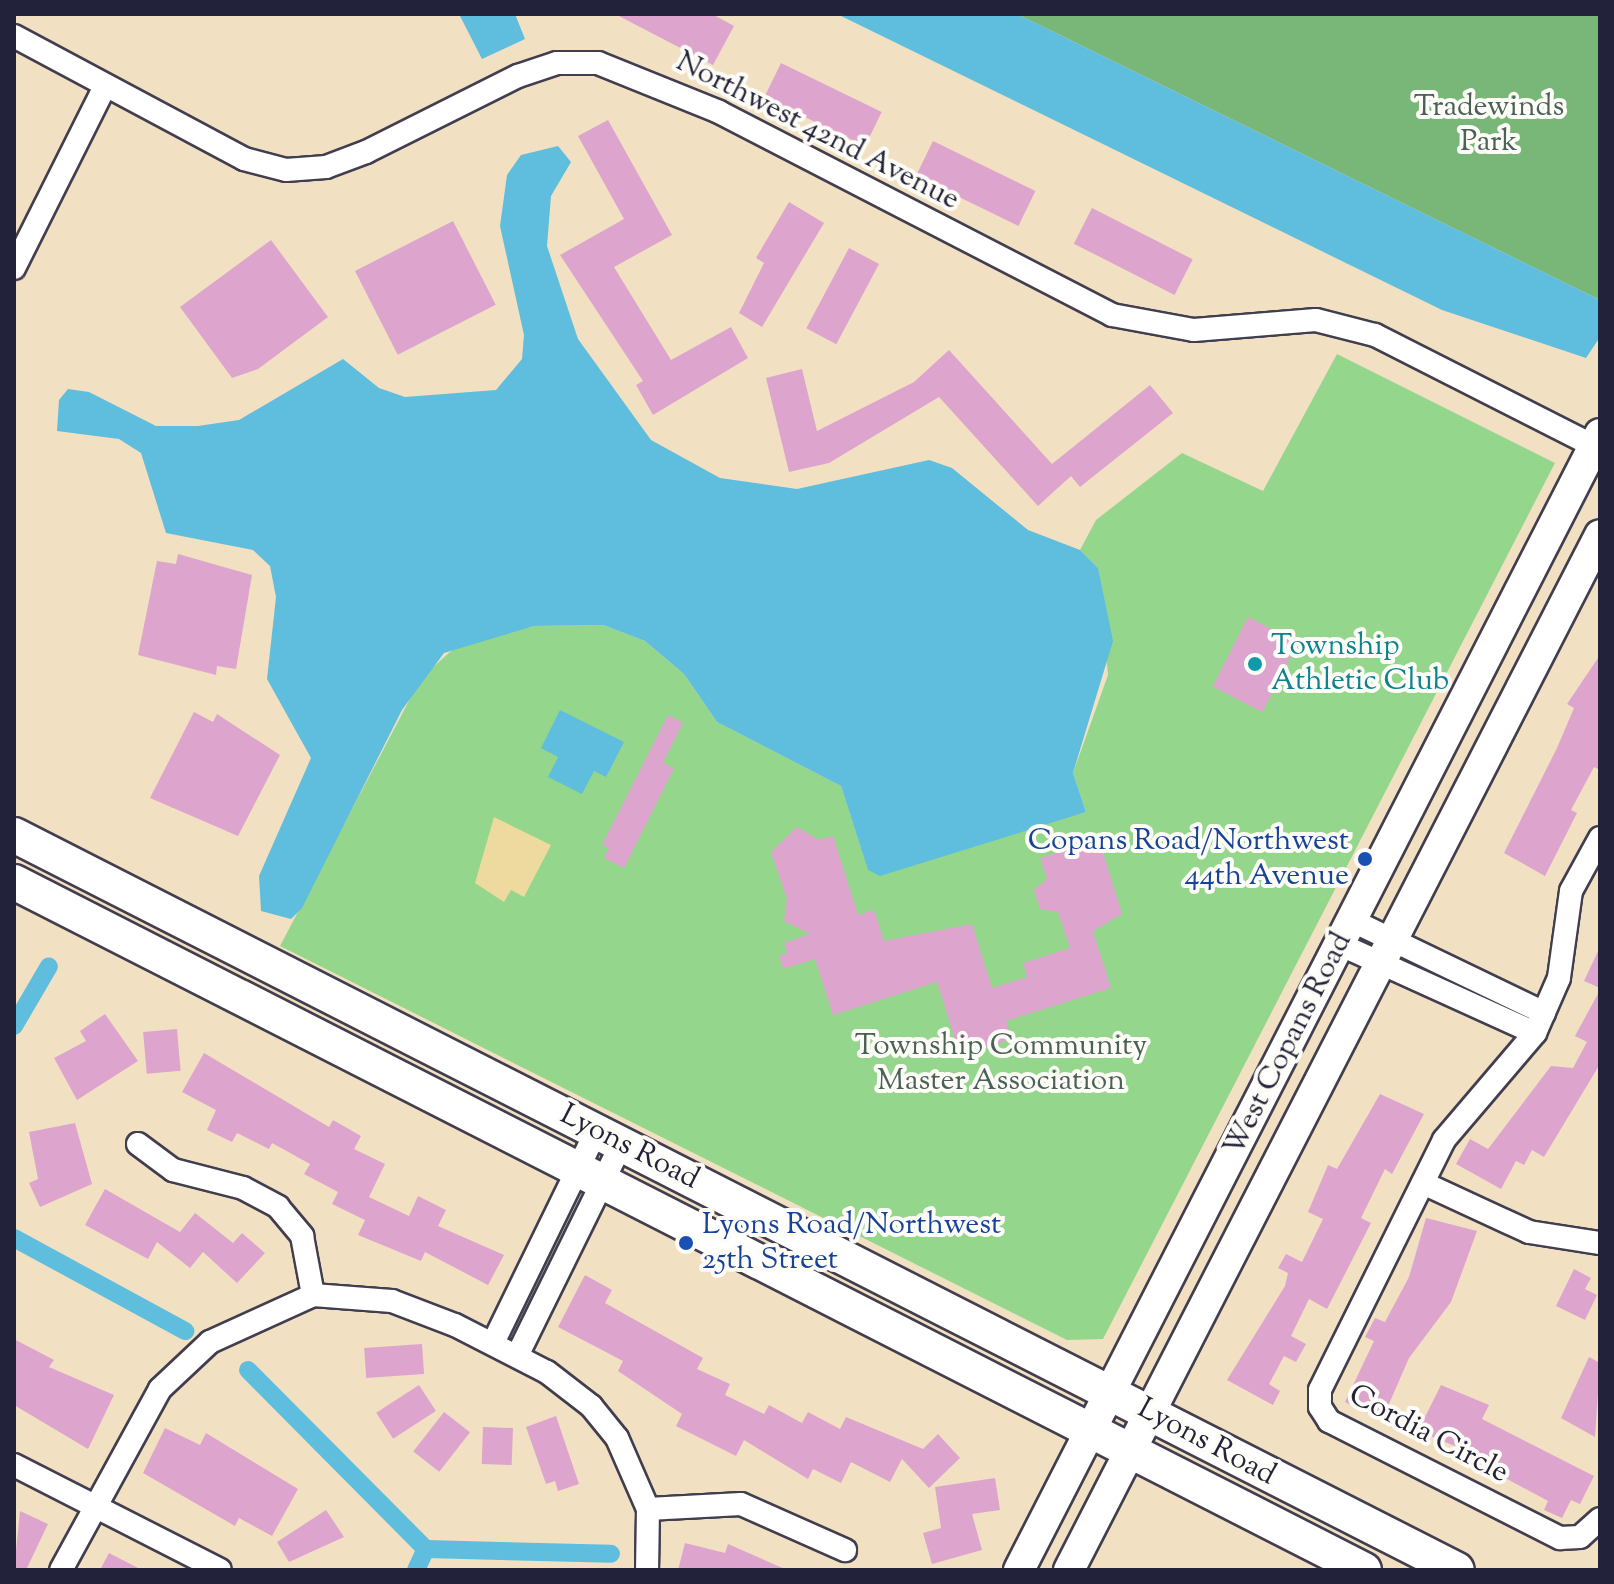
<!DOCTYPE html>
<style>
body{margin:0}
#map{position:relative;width:1614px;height:1584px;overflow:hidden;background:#f2e0c2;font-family:"Sorts Mill Goudy",serif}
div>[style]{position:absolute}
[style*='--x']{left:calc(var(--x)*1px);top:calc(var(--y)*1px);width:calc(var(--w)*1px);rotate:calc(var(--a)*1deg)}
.green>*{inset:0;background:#95d68d}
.forest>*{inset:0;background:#78b778}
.sand>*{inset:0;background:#eeda9e}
.water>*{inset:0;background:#5fbddd}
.canal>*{height:18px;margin:-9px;padding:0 9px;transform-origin:9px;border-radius:9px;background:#5fbddd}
.building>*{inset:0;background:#dda5ce;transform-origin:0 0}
.roads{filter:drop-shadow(2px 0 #413e4f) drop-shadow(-2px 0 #413e4f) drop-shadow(0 2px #413e4f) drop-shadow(0 -2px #413e4f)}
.minor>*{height:22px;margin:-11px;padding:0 11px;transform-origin:11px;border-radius:11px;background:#fff}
.secondary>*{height:30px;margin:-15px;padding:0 15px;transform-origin:15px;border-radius:15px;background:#fff}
.primary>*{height:34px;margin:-17px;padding:0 17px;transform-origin:17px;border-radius:17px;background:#fff}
.dots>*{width:22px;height:22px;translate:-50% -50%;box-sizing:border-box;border:4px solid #fdfcf7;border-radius:50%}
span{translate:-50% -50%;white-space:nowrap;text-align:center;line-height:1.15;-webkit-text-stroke:8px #fdfcf7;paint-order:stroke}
.park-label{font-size:30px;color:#4a6158}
.street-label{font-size:30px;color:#22223b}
.culture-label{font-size:30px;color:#0d838f}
.left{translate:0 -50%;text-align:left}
.transit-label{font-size:30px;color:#164399}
.right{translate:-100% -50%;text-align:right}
.frame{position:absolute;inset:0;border:16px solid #22223b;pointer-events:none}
</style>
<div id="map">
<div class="green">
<div style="clip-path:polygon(1337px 354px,1555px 463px,1103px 1339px,1067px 1340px,280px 946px,421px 678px,460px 643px,534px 626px,603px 625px,645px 641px,684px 674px,717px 722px,841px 786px,868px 869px,1086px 812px,1073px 773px,1108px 675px,1098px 568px,1080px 550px,1096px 520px,1182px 453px,1263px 491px)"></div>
</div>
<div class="forest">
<div style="clip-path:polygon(1017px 14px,1600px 14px,1600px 300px)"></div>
</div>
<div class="sand">
<div style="clip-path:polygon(494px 817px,551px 845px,524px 897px,511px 890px,504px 902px,475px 883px)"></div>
</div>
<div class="water">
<div style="clip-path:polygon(459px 14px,515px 14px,525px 39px,482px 59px)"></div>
<div style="clip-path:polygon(837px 14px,1017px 14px,1600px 300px,1600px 337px,1586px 358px,1442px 310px)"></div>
<div style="clip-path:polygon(558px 146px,571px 162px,551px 196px,547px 246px,578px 339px,651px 440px,720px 478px,797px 489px,929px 460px,952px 468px,1028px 530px,1080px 550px,1098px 568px,1113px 641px,1073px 773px,1086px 812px,880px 876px,868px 870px,841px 786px,717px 722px,684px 674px,645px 641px,603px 625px,534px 626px,444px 653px,402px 710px,302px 908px,291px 919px,261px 911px,259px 876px,311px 758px,267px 679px,276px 597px,270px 566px,253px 550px,166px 533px,141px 453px,119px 439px,57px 431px,59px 400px,68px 389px,89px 392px,156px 426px,198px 426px,239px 420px,343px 359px,379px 388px,405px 397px,496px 390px,522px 359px,524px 335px,500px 226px,507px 175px,521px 155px)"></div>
<div style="clip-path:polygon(560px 710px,624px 742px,606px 777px,594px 771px,582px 794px,548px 777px,558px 757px,541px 748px)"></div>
</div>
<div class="canal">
<div style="--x:14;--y:1026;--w:69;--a:-59.7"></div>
<div style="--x:14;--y:1238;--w:195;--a:28.5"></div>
<div style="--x:248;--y:1370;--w:252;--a:45.2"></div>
<div style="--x:416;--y:1570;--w:23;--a:-65"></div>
<div style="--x:426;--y:1549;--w:185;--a:1.5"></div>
</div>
<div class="building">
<div style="clip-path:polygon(615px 14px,712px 14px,734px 26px,713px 65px)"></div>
<div style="left:781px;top:63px;width:112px;height:38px;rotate:26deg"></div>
<div style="clip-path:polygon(608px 120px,672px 235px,614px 267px,671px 360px,731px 327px,748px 358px,653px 415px,636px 385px,643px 381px,560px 255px,624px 219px,578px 136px)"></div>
<div style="left:933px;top:141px;width:114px;height:39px;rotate:26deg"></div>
<div style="clip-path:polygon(789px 202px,824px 223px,762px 327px,739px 313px,764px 263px,756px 258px)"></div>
<div style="left:1092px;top:208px;width:113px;height:40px;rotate:27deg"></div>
<div style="left:453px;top:221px;width:94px;height:110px;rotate:63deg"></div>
<div style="clip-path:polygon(271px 240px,328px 317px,258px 369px,232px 378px,180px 307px)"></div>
<div style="left:849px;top:248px;width:34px;height:91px;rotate:28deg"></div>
<div style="clip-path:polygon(949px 350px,1052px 464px,1150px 385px,1173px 413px,1080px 487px,1071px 476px,1038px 506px,939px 397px,829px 463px,789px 472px,766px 378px,802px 369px,817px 431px,914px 382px)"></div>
<div style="clip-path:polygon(178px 554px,252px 575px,236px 669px,217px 666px,216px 675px,138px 655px,157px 561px,176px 564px)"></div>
<div style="left:1248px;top:617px;width:56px;height:78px;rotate:27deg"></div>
<div style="clip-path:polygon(1600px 655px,1600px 770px,1594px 767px,1571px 810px,1577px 813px,1545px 876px,1504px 853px,1557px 748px,1574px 708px,1567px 704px)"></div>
<div style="clip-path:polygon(194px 712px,213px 722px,217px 714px,280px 755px,238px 836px,150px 798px)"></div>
<div style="clip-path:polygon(668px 715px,683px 723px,663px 763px,674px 768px,624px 868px,604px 858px,609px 848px,602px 845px)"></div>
<div style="clip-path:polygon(797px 827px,819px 840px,833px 836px,858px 915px,874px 910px,884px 941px,972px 924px,992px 988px,1027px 977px,1023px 963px,1070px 948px,1058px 912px,1040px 909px,1034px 890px,1047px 879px,1040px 858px,1089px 843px,1092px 852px,1102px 849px,1122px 914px,1093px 931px,1111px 988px,1006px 1021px,1012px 1039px,960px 1055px,937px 982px,833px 1015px,815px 959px,783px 969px,779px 956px,787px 953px,784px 943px,810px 934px,784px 921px,787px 899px,771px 852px)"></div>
<div style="clip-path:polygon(1600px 947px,1600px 988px,1584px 981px)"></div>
<div style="clip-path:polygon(1600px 990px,1600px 1064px,1544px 1157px,1532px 1150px,1524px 1165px,1516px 1161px,1501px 1189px,1456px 1164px,1470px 1139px,1488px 1149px,1551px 1066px,1573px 1068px,1587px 1042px,1575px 1036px)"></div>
<div style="clip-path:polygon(105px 1014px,138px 1061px,77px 1100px,54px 1058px,86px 1041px,80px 1031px)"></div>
<div style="left:177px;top:1029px;width:42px;height:34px;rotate:85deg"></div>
<div style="clip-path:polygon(204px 1053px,329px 1127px,333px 1120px,361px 1136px,354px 1149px,385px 1164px,369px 1197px,409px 1216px,418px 1196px,446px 1210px,438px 1226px,504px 1255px,488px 1285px,425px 1252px,421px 1261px,358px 1235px,365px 1220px,332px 1204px,338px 1192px,304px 1174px,310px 1164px,272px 1143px,269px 1149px,237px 1133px,232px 1142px,207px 1130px,216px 1110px,182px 1092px)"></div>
<div style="clip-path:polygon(1380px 1094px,1424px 1114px,1392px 1174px,1385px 1169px,1361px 1218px,1371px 1223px,1327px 1309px,1309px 1299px,1291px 1336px,1306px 1344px,1296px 1362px,1284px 1356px,1269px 1384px,1280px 1391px,1273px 1405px,1227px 1380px,1285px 1286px,1288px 1273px,1278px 1268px,1286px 1254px,1302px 1262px,1323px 1219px,1308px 1212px,1328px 1165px,1337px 1169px)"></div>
<div style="clip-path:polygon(75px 1123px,92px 1184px,40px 1207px,29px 1183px,38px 1179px,29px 1132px)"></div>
<div style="clip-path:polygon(105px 1189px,180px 1232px,195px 1213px,233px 1243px,242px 1233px,265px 1253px,237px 1283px,203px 1252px,190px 1268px,157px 1242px,148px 1259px,85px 1225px)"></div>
<div style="clip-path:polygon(1426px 1218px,1477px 1231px,1451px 1302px,1409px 1358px,1382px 1420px,1345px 1402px,1374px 1341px,1365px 1337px,1375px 1318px,1385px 1322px,1409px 1277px)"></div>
<div style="clip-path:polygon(1574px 1269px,1591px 1278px,1585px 1289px,1597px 1295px,1585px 1320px,1556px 1306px)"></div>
<div style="clip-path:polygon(585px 1275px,612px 1290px,605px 1303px,703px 1358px,697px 1369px,730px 1384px,725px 1395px,764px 1414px,769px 1405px,802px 1423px,808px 1412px,840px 1429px,846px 1417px,923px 1449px,938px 1434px,960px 1458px,929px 1488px,902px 1459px,890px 1482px,851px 1462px,841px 1483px,813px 1469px,808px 1479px,744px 1440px,736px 1456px,676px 1426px,682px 1414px,618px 1371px,623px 1361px,558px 1327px)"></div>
<div style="clip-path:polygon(14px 1339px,54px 1360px,49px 1367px,114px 1395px,88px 1449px,14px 1405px)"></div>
<div style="left:422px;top:1344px;width:30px;height:58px;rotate:86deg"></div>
<div style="clip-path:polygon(1589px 1357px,1600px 1363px,1595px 1437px,1561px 1418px)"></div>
<div style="left:419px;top:1385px;width:31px;height:51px;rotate:57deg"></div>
<div style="clip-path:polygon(1441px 1385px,1489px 1405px,1482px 1419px,1594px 1476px,1580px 1504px,1571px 1500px,1562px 1518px,1544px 1510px,1548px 1501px,1483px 1466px,1487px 1459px,1418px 1431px)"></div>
<div style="left:444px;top:1412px;width:33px;height:50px;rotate:38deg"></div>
<div style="clip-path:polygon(556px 1416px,579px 1484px,558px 1491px,555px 1481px,546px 1484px,526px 1427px)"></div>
<div style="left:483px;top:1427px;width:30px;height:37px;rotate:2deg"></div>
<div style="clip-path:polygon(165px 1428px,200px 1445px,206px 1433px,298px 1489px,272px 1536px,239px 1518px,235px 1526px,143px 1473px)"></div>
<div style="clip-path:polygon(995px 1478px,1000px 1510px,972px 1514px,982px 1550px,932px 1564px,923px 1533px,941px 1528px,935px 1487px)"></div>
<div style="clip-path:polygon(326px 1510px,344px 1537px,289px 1562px,277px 1542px)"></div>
<div style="clip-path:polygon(20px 1511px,48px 1524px,26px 1570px,14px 1570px)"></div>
<div style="clip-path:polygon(685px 1543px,725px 1553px,728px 1544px,787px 1570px,678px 1570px)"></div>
<div style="clip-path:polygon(109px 1553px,142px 1570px,100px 1570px)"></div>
</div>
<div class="roads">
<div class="minor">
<div style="--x:14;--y:36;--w:261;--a:28.1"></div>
<div style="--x:244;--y:159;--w:43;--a:14.7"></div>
<div style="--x:286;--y:170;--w:40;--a:-4.3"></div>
<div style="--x:326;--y:167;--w:43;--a:-20.6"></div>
<div style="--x:366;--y:152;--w:170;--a:-26.6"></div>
<div style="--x:518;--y:76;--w:41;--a:-18.4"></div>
<div style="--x:557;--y:63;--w:41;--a:0"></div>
<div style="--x:598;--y:63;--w:131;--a:22"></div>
<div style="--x:719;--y:112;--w:442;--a:27.3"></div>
<div style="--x:1112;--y:315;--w:83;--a:10.4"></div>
<div style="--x:1194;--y:330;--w:122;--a:-4.7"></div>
<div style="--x:1316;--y:320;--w:61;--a:14.3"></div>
<div style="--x:1375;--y:335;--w:252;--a:26.9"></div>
<div style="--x:14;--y:268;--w:203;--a:-63.4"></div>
<div style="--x:1600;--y:838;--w:60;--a:118.7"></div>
<div style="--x:1571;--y:891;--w:88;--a:97.9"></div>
<div style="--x:1559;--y:978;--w:60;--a:113.6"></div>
<div style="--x:1535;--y:1033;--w:140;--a:130.4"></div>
<div style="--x:1444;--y:1140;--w:279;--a:116.4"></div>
<div style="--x:1320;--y:1390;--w:17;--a:90"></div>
<div style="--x:1320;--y:1407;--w:17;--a:57"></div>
<div style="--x:1329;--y:1421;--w:259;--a:26.9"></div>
<div style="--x:1560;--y:1538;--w:20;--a:-3"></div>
<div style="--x:1580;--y:1537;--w:27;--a:-42"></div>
<div style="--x:1353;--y:921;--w:212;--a:25.7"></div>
<div style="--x:1341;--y:945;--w:213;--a:24.4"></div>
<div style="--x:138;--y:1144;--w:44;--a:36.6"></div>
<div style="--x:173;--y:1170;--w:72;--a:14.4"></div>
<div style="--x:243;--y:1188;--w:40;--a:28"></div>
<div style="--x:278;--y:1207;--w:38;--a:50"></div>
<div style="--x:302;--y:1236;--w:60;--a:79.4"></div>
<div style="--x:1423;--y:1183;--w:117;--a:24.8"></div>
<div style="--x:1529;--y:1232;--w:72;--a:8.8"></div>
<div style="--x:493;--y:1343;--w:235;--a:-64"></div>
<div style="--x:518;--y:1354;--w:233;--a:-63.8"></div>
<div style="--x:14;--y:1465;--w:231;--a:27"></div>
<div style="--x:648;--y:1509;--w:93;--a:-3.1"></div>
<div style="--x:741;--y:1504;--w:114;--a:23.9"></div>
<div style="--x:61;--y:1570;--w:206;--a:-61.3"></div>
<div style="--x:160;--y:1389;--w:69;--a:-43.2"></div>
<div style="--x:210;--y:1342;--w:113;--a:-24.5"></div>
<div style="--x:313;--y:1295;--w:79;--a:4.3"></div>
<div style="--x:392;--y:1301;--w:67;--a:20.9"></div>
<div style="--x:455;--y:1325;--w:103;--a:27.1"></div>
<div style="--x:547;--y:1372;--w:56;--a:37.7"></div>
<div style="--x:591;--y:1406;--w:41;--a:50.9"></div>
<div style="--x:617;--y:1438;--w:77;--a:66.4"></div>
<div style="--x:648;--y:1509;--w:61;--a:90.9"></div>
</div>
<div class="secondary">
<div style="--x:1019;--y:1570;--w:1276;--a:-62.91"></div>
<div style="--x:1069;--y:1570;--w:1163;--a:-62.84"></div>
</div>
<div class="primary">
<div style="--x:14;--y:835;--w:1619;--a:26.99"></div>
<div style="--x:14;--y:882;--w:1515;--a:27"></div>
</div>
</div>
<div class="dots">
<div style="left:1255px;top:664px;background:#0f9aa8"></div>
<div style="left:1365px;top:859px;background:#1a4fb4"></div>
<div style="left:686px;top:1243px;background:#1a4fb4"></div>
</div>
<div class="park-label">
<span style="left:1489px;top:125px">Tradewinds<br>Park</span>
<span style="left:1001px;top:1064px">Township Community<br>Master Association</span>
</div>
<div class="street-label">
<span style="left:817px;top:132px;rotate:27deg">Northwest 42nd Avenue</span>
<span style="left:1289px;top:1045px;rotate:-63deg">West Copans Road</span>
<span style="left:629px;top:1148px;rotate:27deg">Lyons Road</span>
<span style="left:1428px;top:1435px;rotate:28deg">Cordia Circle</span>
<span style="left:1206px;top:1443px;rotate:28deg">Lyons Road</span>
</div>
<div class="culture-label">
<span class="left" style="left:1271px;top:664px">Township<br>Athletic Club</span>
</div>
<div class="transit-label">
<span class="right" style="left:1349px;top:859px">Copans Road/Northwest<br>44th Avenue</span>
<span class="left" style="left:702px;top:1243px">Lyons Road/Northwest<br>25th Street</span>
</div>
<div class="frame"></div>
</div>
